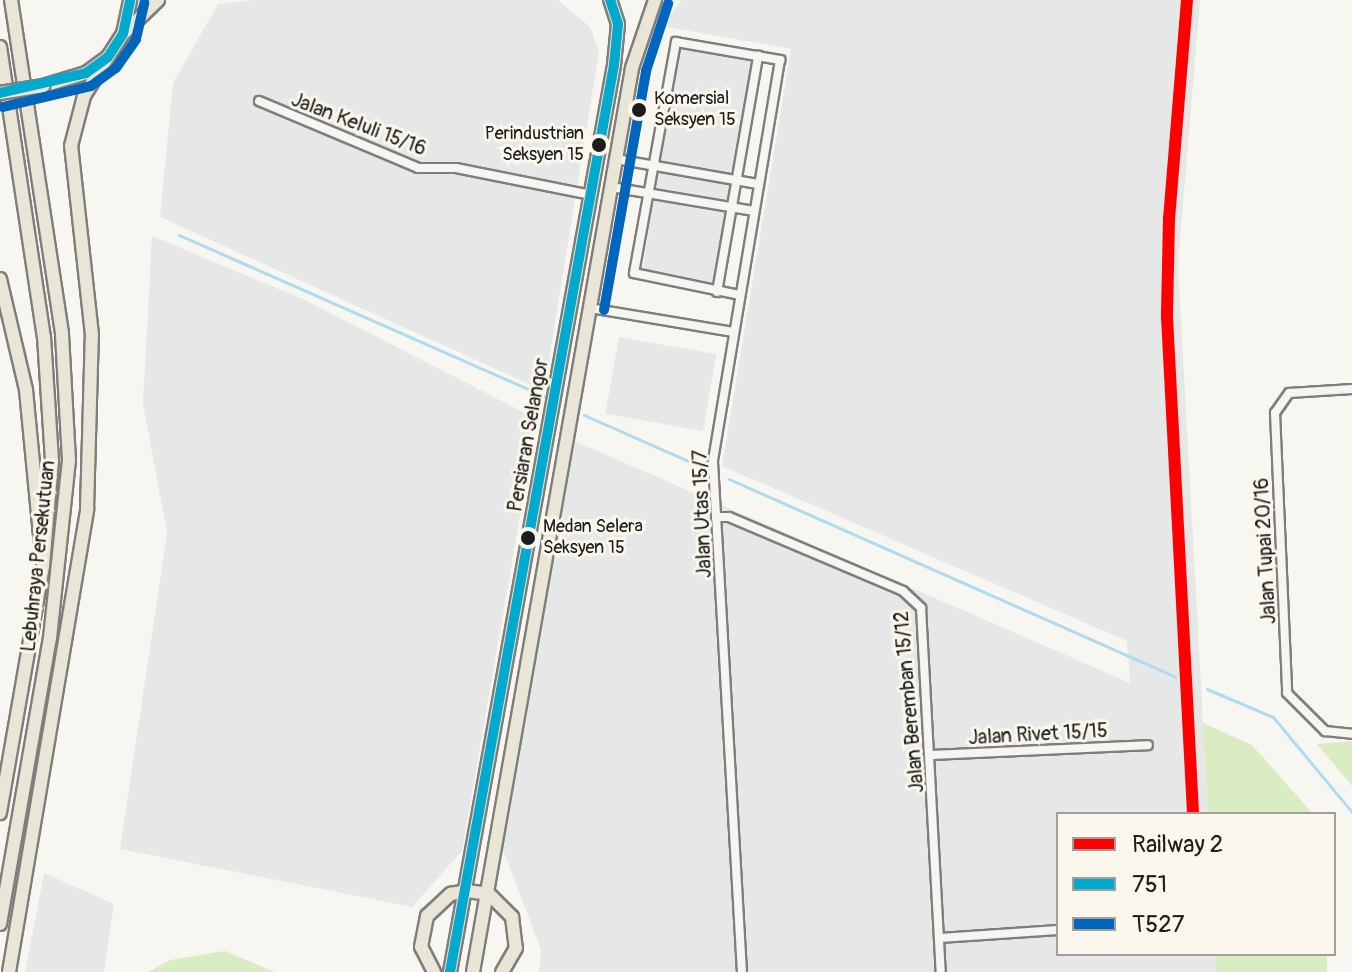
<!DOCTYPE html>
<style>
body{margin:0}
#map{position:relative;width:1352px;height:972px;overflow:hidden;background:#f8f6f0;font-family:Pangolin,sans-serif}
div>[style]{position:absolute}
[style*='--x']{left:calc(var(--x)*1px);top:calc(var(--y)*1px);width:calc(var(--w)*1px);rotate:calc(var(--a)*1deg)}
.built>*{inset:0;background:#e6e8e8;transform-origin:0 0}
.green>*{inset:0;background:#d9ecc2;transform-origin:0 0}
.stream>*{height:3px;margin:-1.5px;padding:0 1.5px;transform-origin:1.5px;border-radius:1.5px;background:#aedbef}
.roads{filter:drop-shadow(2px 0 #7f7e7b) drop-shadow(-2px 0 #7f7e7b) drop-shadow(0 2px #7f7e7b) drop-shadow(0 -2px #7f7e7b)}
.minor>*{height:8px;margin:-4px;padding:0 4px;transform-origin:4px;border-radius:4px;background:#f6f5f1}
.primary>*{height:12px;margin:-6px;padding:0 6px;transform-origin:6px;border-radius:6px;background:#eae6d7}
.trunk>*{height:12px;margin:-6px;padding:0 6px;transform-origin:6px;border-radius:6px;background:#eae6d7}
.bridges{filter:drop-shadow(2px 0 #7f7e7b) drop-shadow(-2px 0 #7f7e7b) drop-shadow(0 2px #7f7e7b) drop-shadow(0 -2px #7f7e7b)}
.primary-bridge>*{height:12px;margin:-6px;padding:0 6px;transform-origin:6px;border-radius:6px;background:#eae6d7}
.bus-1>*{height:10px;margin:-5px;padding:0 5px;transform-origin:5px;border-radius:5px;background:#00a9ce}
.bus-2>*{height:10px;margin:-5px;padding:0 5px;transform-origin:5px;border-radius:5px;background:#0065bd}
.rail-1>*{height:12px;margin:-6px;padding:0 6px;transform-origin:6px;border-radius:6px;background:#f00}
.dots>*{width:22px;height:22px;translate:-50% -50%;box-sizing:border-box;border:4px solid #fbf7ec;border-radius:50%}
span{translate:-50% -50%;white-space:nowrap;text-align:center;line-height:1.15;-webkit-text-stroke:6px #fbf7ec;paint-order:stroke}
.bus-label{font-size:18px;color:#1c1c1c}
.left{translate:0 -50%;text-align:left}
.right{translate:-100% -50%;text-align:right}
.street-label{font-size:20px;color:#1c1c1c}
.legend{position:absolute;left:1056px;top:812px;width:280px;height:144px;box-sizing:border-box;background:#fbf7ec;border:2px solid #a29f99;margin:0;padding:10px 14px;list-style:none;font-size:24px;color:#1c1c1c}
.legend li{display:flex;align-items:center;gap:16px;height:40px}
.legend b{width:40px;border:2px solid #a29f99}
</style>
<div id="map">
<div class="built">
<div style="clip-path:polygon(253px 0,558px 0,590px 27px,599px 52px,544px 391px,160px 217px,173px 83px,218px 4px)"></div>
<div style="clip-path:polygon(682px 0,1200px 0,1178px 264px,1208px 814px,1058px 814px,1058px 954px,1216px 954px,1217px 972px,539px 972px,541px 950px,502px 847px,570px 439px,1130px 683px,1127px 641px,722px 466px,791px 49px,661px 26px)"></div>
<div style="left:678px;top:47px;width:76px;height:231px;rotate:9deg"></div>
<div style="clip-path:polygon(152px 236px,305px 300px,537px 419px,462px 851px,412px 907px,120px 849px,167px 533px,143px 404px)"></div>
<div style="left:619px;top:337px;width:99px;height:78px;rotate:10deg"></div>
<div style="clip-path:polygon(44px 873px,114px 904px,104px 972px,25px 972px)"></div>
</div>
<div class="green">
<div style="clip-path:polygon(1203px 723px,1252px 745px,1313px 814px,1208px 814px)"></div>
<div style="clip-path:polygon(1352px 741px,1352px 786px,1317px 744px)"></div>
<div style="clip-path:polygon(225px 951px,275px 972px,148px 972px,170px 960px)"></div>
<div style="left:1216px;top:954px;width:111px;height:18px"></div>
</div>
<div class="stream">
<div style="--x:179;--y:235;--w:404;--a:23.8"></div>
<div style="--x:584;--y:415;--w:131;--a:23.8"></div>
<div style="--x:729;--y:479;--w:488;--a:23.9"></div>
<div style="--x:1207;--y:689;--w:72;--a:23"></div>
<div style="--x:1273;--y:717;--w:124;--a:50.3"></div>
</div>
<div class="roads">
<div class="minor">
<div style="--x:259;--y:101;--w:173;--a:22.8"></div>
<div style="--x:418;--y:168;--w:38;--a:0"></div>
<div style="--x:456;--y:168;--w:138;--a:11.3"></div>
<div style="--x:616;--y:159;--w:144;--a:10"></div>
<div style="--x:611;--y:187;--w:145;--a:9.5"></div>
<div style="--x:717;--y:292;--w:240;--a:-80.1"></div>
<div style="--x:740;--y:295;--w:108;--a:-168.3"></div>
<div style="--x:634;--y:273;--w:235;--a:-79.7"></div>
<div style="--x:676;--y:42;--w:106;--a:9.8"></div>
<div style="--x:780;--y:60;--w:408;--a:99.5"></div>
<div style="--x:713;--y:462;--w:511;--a:86.75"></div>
<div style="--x:590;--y:308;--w:146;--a:9.5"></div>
<div style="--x:1352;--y:389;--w:63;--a:176.4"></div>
<div style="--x:1289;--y:393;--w:24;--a:125"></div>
<div style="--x:1275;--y:413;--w:280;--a:87.5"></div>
<div style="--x:1287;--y:693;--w:54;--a:45"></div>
<div style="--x:1325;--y:731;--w:27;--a:6"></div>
<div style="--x:716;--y:517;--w:13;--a:0"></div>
<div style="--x:729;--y:517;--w:189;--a:23"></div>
<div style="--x:903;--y:591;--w:25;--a:43"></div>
<div style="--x:921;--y:608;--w:365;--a:86.9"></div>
<div style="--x:930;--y:755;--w:218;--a:-2.6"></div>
<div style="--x:940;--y:938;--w:118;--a:-3.9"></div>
</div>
<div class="primary">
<div style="--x:123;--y:34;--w:49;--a:-44.2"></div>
<div style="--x:43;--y:86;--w:45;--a:-16.8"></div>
<div style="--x:86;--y:73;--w:27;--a:-36"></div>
<div style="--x:108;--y:57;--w:27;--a:-57"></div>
<div style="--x:123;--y:34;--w:35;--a:-78"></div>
<div style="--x:434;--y:972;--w:28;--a:-117"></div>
<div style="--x:421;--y:947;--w:32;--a:-79"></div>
<div style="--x:427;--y:916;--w:33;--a:-43"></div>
<div style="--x:451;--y:894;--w:16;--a:-11"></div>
<div style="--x:467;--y:891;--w:22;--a:8"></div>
<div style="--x:489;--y:894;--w:33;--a:45"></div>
<div style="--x:512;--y:917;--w:31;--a:83"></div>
<div style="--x:516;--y:948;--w:28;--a:120"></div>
<div style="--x:450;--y:972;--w:922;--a:-79.75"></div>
<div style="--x:614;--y:65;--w:41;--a:-84.4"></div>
<div style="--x:618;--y:24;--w:25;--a:-108"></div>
<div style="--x:473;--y:972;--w:918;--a:-80.02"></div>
<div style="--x:632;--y:68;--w:72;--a:-71.3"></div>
</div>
<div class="trunk">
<div style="--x:0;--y:47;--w:293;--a:81.4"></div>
<div style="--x:44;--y:337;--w:124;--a:86.3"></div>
<div style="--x:52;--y:461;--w:105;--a:94.9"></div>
<div style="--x:43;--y:566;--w:251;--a:99.9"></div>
<div style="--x:0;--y:279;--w:114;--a:76.8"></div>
<div style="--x:26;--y:390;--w:158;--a:84.5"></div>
<div style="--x:0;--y:924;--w:290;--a:-80.1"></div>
<div style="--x:50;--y:638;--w:179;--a:-83.9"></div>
<div style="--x:69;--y:460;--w:127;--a:-93.2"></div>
<div style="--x:62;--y:333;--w:337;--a:-98.7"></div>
<div style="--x:9;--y:972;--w:470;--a:-80.4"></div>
<div style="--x:87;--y:509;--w:174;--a:-88.4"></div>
<div style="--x:92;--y:335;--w:190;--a:-96.3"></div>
<div style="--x:71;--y:146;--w:52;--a:-75.4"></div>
<div style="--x:84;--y:96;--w:46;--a:-58.4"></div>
</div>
</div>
<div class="bridges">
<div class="primary-bridge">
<div style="--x:0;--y:93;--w:44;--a:-9.2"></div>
</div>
</div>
<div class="bus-1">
<div style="--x:0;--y:93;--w:88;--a:-13.1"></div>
<div style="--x:86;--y:73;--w:27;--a:-36"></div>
<div style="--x:108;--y:57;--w:27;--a:-57"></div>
<div style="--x:123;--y:34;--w:35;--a:-78"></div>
<div style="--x:450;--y:972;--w:922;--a:-79.75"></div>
<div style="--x:614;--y:65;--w:41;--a:-84.4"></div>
<div style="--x:618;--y:24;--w:25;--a:-108"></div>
</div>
<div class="bus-2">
<div style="--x:3;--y:107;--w:90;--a:-13.4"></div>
<div style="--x:91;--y:86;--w:31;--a:-36"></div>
<div style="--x:116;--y:68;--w:35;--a:-55"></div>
<div style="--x:136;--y:39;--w:37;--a:-77"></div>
<div style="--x:604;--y:310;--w:243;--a:-80"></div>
<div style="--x:646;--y:71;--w:71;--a:-71.8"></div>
</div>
<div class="rail-1">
<div style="--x:1187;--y:0;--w:219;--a:94.7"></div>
<div style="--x:1169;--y:218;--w:99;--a:91.2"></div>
<div style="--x:1167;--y:317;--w:498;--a:87"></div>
</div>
<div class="dots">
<div style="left:639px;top:110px;background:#1c1c1c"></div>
<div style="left:599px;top:145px;background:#1c1c1c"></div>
<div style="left:528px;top:538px;background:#1c1c1c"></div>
</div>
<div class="bus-label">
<span class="left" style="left:654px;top:110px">Komersial<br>Seksyen 15</span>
<span class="right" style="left:584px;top:145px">Perindustrian<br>Seksyen 15</span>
<span class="left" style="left:543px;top:538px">Medan Selera<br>Seksyen 15</span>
</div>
<div class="street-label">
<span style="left:359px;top:124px;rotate:21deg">Jalan Keluli 15/16</span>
<span style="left:528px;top:435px;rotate:-80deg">Persiaran Selangor</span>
<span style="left:702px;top:514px;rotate:-92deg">Jalan Utas 15/7</span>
<span style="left:1265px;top:551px;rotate:-93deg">Jalan Tupai 20/16</span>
<span style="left:38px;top:556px;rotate:-84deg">Lebuhraya Persekutuan</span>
<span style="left:909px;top:702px;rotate:-95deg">Jalan Beremban 15/12</span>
<span style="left:1038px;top:734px;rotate:-3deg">Jalan Rivet 15/15</span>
</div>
<ul class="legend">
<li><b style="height:10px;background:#f00"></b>Railway 2</li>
<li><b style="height:10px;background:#00a9ce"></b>751</li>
<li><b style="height:10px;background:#0065bd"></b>T527</li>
</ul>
</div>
